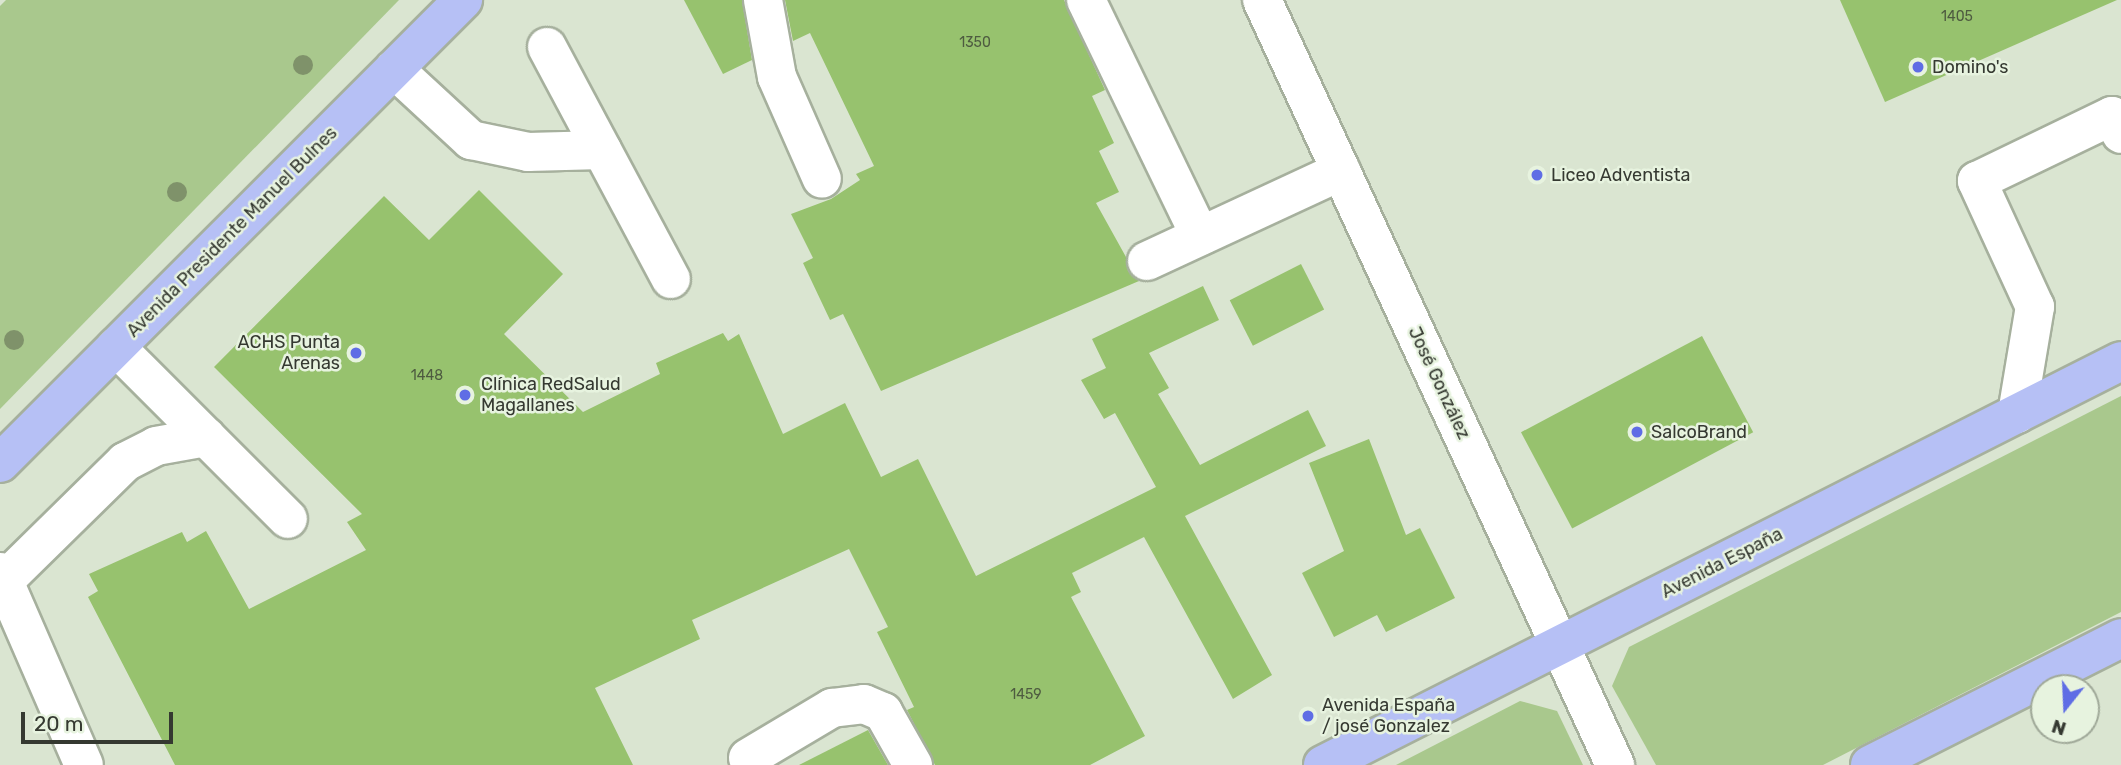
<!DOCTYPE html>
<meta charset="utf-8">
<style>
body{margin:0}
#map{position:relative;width:2121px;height:765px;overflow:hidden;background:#dae5d1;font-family:Rubik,sans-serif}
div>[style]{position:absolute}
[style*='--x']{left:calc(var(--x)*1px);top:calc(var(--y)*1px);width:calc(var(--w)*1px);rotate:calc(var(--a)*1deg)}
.green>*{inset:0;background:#a9c88d}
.building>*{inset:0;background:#97c26e;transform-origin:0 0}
.roads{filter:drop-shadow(2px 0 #a6b09d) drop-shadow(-2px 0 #a6b09d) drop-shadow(0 2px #a6b09d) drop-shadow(0 -2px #a6b09d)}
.minor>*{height:38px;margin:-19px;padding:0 19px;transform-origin:19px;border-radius:19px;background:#fff}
.major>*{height:38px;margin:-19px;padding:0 19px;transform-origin:19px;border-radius:19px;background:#b6c0f5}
.trees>*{width:20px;height:20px;margin:-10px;border-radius:50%;background:#7f926a}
.dots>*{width:19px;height:19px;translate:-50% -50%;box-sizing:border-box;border:4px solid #e7f3df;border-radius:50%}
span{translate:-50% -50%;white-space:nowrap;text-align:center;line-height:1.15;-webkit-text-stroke:5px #e7f3df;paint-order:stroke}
.number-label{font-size:14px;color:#4e5b40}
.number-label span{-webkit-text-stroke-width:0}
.poi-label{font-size:18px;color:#353931}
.left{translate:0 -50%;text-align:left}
.right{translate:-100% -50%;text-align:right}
.street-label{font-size:18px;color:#353931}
.north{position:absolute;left:2030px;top:674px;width:70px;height:70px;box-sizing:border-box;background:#e7f3df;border:2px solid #a0a999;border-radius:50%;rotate:198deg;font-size:19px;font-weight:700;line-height:28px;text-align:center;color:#353931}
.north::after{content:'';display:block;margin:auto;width:24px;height:32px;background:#5f6de5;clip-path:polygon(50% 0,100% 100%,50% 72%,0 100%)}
.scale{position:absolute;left:21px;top:712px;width:152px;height:32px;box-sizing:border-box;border:4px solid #353931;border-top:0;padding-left:9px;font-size:21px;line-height:24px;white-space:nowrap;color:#353931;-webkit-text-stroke:5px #e7f3df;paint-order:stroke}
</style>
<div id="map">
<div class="green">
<div style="clip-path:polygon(6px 0,399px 0,0 409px,0 6px)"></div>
<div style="clip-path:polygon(2121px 396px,2121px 612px,1823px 765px,1656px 765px,1612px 686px,1629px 647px)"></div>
<div style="clip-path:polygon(1520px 701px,1557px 711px,1583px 765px,1396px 765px)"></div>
</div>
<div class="building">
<div style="clip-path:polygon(684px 0,742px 0,752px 60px,723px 74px)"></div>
<div style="clip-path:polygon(785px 0,1064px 0,1105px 90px,1092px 96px,1114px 143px,1099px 151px,1119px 192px,1096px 203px,1126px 257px,1128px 271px,1139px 281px,881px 391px,843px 314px,830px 320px,803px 263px,813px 258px,791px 214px,831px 199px,860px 180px,856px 174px,874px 166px,810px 33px,793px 41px)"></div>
<div style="clip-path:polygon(1840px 0,2117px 0,1885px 102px)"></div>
<div style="clip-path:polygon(479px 190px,563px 274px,504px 334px,583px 412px,660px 374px,656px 363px,723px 333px,728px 341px,739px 334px,783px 434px,845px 403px,881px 477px,918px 459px,976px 576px,1156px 487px,1115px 413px,1104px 419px,1081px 380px,1106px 368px,1092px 339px,1203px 286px,1219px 320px,1149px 353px,1169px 388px,1158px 394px,1200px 465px,1308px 410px,1326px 446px,1185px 516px,1272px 675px,1233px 699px,1144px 537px,1072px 573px,1081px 592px,1071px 597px,1145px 736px,1090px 765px,935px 765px,907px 710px,914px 707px,877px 632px,888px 627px,849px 549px,692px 620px,700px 639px,595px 688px,633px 765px,175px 765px,88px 597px,98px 591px,89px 574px,182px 532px,187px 542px,206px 531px,249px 609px,366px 550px,347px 522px,362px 514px,214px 367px,384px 196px,429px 240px)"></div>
<div style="left:1301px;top:264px;width:51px;height:80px;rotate:63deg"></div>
<div style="left:1702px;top:336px;width:109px;height:205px;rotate:62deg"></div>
<div style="clip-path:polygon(1369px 439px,1406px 535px,1420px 528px,1455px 598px,1386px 632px,1377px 615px,1334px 637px,1302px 573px,1344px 551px,1309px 463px)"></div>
<div style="clip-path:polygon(868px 730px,888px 765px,799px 765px)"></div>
</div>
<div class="roads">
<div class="minor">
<div style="--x:763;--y:0;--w:78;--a:79.7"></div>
<div style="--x:777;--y:77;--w:111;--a:66.2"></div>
<div style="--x:1086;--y:0;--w:262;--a:64.2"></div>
<div style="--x:1262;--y:0;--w:843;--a:65.23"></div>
<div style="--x:547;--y:47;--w:263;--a:61.9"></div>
<div style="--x:394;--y:69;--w:105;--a:42.7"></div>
<div style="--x:471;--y:140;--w:58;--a:11.9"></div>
<div style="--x:528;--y:152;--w:74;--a:-1.5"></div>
<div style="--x:1147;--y:261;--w:214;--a:-24.9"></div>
<div style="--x:116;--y:347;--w:243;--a:45"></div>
<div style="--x:2017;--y:414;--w:109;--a:-80.5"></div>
<div style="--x:2035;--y:307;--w:139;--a:-114.7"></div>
<div style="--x:1977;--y:181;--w:150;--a:-25.7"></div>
<div style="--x:2112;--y:116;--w:20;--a:63"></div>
<div style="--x:0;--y:572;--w:210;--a:66.5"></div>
<div style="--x:4;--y:581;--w:170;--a:-44.5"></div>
<div style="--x:125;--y:462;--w:35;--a:-27"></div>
<div style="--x:156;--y:446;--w:51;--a:-10.2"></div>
<div style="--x:748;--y:758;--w:98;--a:-30.8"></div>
<div style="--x:832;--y:708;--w:32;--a:-7"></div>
<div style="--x:864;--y:704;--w:21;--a:23"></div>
<div style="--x:883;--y:712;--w:61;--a:60.5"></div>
</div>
<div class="major">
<div style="--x:0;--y:463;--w:655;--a:-45"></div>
<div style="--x:1323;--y:765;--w:894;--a:-26.85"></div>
<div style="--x:1870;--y:765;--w:281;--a:-26.8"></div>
</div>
</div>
<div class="trees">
<div style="left:303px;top:65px"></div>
<div style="left:177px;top:192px"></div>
<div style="left:14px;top:340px"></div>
</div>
<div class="dots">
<div style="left:1918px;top:67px;background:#5f6de5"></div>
<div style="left:1537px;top:175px;background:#5f6de5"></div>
<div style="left:356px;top:353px;background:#5f6de5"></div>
<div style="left:465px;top:395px;background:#5f6de5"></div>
<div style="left:1637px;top:432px;background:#5f6de5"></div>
<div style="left:1308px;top:716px;background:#5f6de5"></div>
</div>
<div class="number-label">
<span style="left:1957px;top:17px">1405</span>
<span style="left:975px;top:43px">1350</span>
<span style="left:427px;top:376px">1448</span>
<span style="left:1026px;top:695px">1459</span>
</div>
<div class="poi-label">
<span class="left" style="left:1932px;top:67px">Domino's</span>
<span class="left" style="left:1551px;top:175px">Liceo Adventista</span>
<span class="right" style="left:340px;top:353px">ACHS Punta<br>Arenas</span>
<span class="left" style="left:481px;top:395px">Clínica RedSalud<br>Magallanes</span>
<span class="left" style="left:1651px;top:432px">SalcoBrand</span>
<span class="left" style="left:1322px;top:716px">Avenida España<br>/ josé Gonzalez</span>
</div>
<div class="street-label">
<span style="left:232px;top:232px;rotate:-45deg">Avenida Presidente Manuel Bulnes</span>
<span style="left:1439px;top:383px;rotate:65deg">José González</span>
<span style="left:1722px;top:563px;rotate:-27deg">Avenida España</span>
</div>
<div class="north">N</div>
<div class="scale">20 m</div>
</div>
